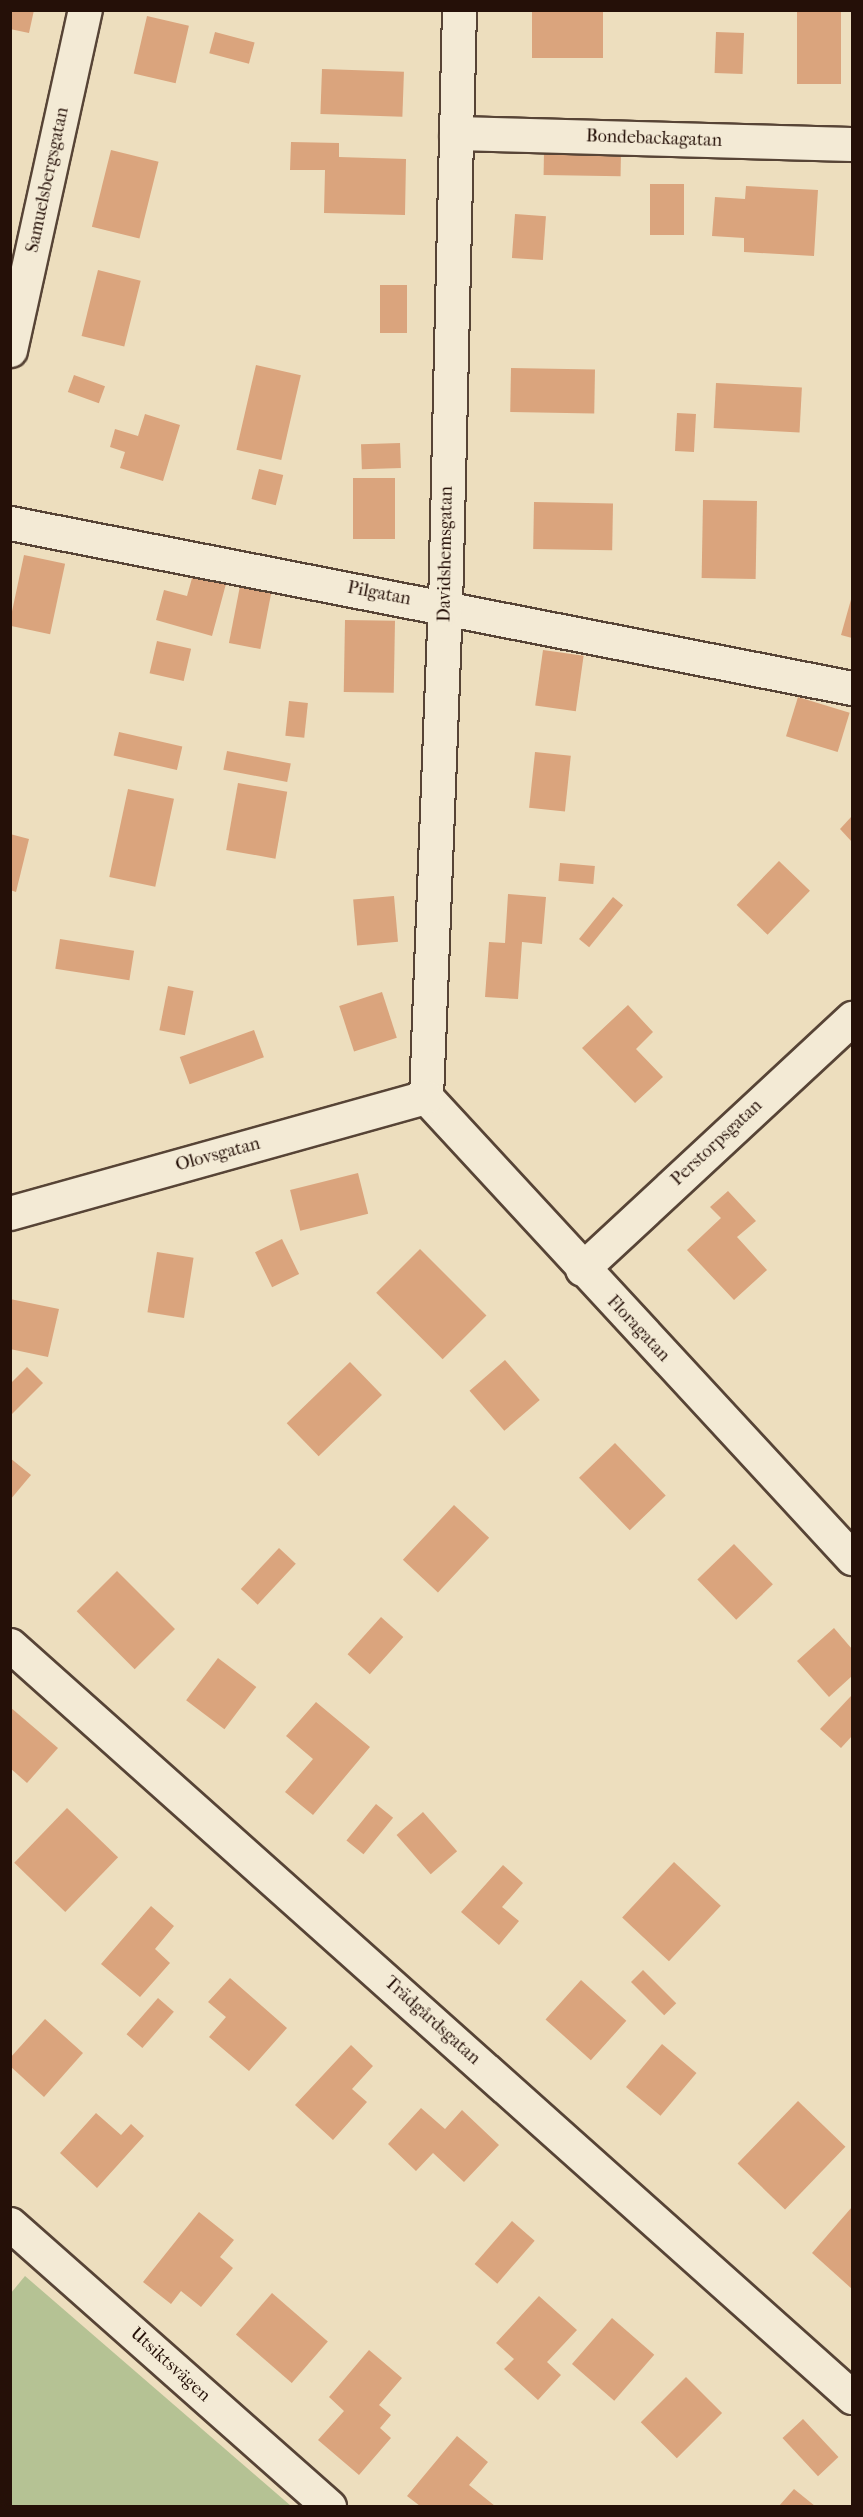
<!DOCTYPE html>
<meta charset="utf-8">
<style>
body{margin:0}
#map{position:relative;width:863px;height:2517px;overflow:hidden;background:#eddebe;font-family:"IM FELL French Canon",serif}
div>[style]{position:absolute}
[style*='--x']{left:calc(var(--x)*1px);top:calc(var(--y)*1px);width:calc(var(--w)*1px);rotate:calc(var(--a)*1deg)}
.green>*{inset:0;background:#b5c294}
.building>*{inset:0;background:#daa47d;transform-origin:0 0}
.roads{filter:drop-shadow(2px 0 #574436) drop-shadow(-2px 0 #574436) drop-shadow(0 2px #574436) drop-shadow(0 -2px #574436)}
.minor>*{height:33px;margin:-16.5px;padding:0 16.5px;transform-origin:16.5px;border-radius:16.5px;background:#f3ead5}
span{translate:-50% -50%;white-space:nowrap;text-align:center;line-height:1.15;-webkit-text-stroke:4.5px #f3ead5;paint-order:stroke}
.street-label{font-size:18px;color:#251008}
.frame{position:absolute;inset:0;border:12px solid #251008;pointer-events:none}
</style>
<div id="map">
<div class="green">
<div style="clip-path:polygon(25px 2276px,291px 2506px,11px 2506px,11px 2293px)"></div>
</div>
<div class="building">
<div style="clip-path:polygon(10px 10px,34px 10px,29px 33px,10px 29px)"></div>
<div style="left:532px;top:10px;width:71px;height:48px"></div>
<div style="left:797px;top:10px;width:44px;height:74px"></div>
<div style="left:147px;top:16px;width:43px;height:59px;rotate:13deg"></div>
<div style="left:215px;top:32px;width:41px;height:22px;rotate:15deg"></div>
<div style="left:716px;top:32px;width:28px;height:41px;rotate:2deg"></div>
<div style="left:322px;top:69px;width:82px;height:45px;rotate:2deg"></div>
<div style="clip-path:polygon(291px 142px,339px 143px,339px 157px,406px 159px,405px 215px,324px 213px,325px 170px,290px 170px)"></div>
<div style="left:111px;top:150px;width:49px;height:79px;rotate:14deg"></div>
<div style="left:544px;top:151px;width:77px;height:24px;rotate:1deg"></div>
<div style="left:650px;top:184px;width:34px;height:51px"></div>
<div style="clip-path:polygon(746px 186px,818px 190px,814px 256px,744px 252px,744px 238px,712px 236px,715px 197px,745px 199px)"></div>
<div style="left:515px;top:214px;width:31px;height:44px;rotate:4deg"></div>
<div style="left:98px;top:270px;width:44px;height:68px;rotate:14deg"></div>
<div style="left:380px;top:285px;width:27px;height:48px"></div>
<div style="left:256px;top:365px;width:46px;height:87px;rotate:13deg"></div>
<div style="left:511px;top:368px;width:84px;height:44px;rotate:1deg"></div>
<div style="left:74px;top:375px;width:33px;height:18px;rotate:20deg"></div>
<div style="left:716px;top:383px;width:86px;height:45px;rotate:3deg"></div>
<div style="left:677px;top:413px;width:19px;height:38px;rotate:3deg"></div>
<div style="clip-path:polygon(145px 414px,180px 425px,163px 481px,120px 468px,125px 452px,110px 447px,115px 429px,138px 436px)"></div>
<div style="left:400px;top:443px;width:25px;height:39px;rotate:88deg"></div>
<div style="left:259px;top:469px;width:25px;height:31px;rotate:14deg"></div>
<div style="left:353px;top:478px;width:42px;height:61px"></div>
<div style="left:703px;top:500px;width:54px;height:78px;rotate:1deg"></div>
<div style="left:534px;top:502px;width:79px;height:47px;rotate:1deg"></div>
<div style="left:24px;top:555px;width:42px;height:72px;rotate:12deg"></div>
<div style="clip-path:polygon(194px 571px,227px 580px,212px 636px,156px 620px,164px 590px,187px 596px)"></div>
<div style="left:240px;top:586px;width:32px;height:58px;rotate:11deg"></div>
<div style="clip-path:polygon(852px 596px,852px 638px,841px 635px)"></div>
<div style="left:345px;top:620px;width:50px;height:72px;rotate:1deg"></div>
<div style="left:157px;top:641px;width:35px;height:33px;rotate:13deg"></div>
<div style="left:543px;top:650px;width:41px;height:56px;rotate:8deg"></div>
<div style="left:798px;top:697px;width:54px;height:41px;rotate:17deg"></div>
<div style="left:289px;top:701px;width:19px;height:35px;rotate:6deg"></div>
<div style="left:119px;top:732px;width:65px;height:24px;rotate:13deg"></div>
<div style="left:227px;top:751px;width:65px;height:19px;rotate:11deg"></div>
<div style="left:535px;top:752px;width:36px;height:56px;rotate:6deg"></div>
<div style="left:238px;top:783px;width:50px;height:68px;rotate:10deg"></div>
<div style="left:128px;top:789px;width:47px;height:90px;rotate:12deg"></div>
<div style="clip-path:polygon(852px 816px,852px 842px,840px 829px)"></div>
<div style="clip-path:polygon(10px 834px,29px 839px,16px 892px,10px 890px)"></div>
<div style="left:779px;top:861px;width:43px;height:61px;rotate:44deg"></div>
<div style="left:560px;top:863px;width:35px;height:18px;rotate:5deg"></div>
<div style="clip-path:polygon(508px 894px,546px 897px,542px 944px,522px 942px,518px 999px,485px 997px,489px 942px,505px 943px)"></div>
<div style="left:394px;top:896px;width:46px;height:41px;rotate:85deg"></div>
<div style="left:613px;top:897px;width:13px;height:54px;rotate:39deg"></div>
<div style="left:60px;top:939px;width:75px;height:30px;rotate:9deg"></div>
<div style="left:168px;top:986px;width:26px;height:45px;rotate:11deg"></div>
<div style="left:382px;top:992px;width:48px;height:45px;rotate:72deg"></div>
<div style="clip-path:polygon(628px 1005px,653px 1032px,636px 1049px,663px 1077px,635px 1103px,582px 1048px)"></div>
<div style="left:254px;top:1030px;width:29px;height:79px;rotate:70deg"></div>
<div style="left:358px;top:1173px;width:42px;height:70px;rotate:76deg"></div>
<div style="clip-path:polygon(728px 1191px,756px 1221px,737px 1237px,767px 1270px,734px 1300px,687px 1250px,721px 1218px,710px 1207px)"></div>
<div style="left:282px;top:1239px;width:39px;height:30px;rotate:64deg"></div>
<div style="left:420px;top:1249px;width:94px;height:62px;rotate:45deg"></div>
<div style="left:157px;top:1252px;width:37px;height:61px;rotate:9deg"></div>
<div style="clip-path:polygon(10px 1299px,59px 1309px,48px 1357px,10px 1349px)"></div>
<div style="left:505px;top:1360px;width:53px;height:47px;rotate:49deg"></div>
<div style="left:350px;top:1362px;width:46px;height:88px;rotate:46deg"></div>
<div style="clip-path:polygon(27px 1367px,43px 1383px,10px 1416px,10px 1384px)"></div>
<div style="left:615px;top:1443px;width:73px;height:50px;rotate:46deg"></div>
<div style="clip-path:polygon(10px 1458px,31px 1475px,10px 1500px)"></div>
<div style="left:454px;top:1505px;width:48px;height:75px;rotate:43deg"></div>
<div style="left:734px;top:1544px;width:56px;height:51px;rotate:46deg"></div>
<div style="left:279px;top:1548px;width:23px;height:56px;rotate:43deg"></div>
<div style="left:117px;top:1571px;width:82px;height:57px;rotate:45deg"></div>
<div style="left:381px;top:1617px;width:30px;height:50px;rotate:42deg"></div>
<div style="clip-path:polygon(834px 1628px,852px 1649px,852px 1676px,829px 1697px,797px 1661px)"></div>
<div style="left:218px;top:1658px;width:48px;height:53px;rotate:37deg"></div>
<div style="clip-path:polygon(851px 1696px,852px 1736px,841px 1748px,820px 1729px)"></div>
<div style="clip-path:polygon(316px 1702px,370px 1747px,313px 1815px,285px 1792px,313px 1759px,286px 1736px)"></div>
<div style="clip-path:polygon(10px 1707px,58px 1748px,27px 1783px,10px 1768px)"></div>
<div style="left:376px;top:1804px;width:22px;height:47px;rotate:39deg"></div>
<div style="left:67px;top:1808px;width:71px;height:76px;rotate:44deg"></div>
<div style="left:423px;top:1812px;width:52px;height:35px;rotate:49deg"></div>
<div style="left:674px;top:1862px;width:64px;height:76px;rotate:43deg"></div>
<div style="clip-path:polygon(503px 1865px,523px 1883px,502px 1907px,519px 1921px,499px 1945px,461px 1912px)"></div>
<div style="clip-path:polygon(151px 1906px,174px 1926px,155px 1949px,170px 1963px,140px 1997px,101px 1964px)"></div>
<div style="left:643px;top:1970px;width:47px;height:17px;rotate:45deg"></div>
<div style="clip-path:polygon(230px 1978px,287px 2028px,249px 2071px,209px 2037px,226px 2017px,208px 2002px)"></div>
<div style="left:581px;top:1980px;width:61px;height:53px;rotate:42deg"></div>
<div style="left:158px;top:1998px;width:21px;height:48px;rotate:41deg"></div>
<div style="clip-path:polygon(45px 2019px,83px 2053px,44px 2097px,10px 2066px,10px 2058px)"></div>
<div style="left:662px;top:2044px;width:45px;height:56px;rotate:40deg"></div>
<div style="clip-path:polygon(351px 2045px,373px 2066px,352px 2089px,367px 2102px,333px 2140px,295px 2105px)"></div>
<div style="left:798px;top:2101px;width:66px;height:87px;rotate:44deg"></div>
<div style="clip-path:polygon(421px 2108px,445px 2129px,462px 2110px,499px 2145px,464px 2182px,433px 2153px,416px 2171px,388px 2144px)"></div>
<div style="clip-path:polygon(96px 2113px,121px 2135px,131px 2124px,144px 2136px,97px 2188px,60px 2153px)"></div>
<div style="clip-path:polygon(852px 2207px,852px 2289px,812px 2253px)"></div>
<div style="clip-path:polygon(199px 2212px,234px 2240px,220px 2257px,233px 2268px,201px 2307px,181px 2291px,171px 2304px,143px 2282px)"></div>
<div style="left:512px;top:2221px;width:30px;height:57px;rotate:41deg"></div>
<div style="left:272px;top:2293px;width:74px;height:55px;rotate:41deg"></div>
<div style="clip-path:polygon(539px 2296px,577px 2330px,547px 2362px,561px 2375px,538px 2400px,504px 2369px,514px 2359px,496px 2343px)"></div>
<div style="left:612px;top:2318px;width:56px;height:61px;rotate:41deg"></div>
<div style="clip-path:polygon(369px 2350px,402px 2378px,379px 2405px,391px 2415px,380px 2428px,391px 2438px,359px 2475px,318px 2440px,344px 2411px,329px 2397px)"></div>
<div style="left:686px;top:2377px;width:51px;height:64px;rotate:45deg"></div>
<div style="left:803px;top:2419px;width:52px;height:28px;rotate:47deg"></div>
<div style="clip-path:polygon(457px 2436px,488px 2462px,469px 2485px,495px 2506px,420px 2506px,407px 2496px)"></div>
<div style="clip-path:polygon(794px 2489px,815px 2506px,779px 2506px)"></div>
</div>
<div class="roads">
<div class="minor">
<div style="--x:456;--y:133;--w:396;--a:1.6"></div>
<div style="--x:10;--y:350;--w:348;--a:-77.6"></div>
<div style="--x:10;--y:523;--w:858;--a:11.09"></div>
<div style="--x:426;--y:1097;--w:490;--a:-87.8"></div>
<div style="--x:445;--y:607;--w:597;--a:-88.66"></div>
<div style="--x:426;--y:1097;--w:628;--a:47.26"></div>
<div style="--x:10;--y:1213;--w:432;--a:-15.6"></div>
<div style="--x:582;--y:1269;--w:369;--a:-42.9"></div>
<div style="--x:10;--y:1645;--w:1129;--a:41.77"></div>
<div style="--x:10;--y:2224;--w:426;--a:41.5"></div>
</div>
</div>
<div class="street-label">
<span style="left:654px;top:139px;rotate:2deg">Bondebackagatan</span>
<span style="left:48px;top:180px;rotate:-78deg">Samuelsbergsgatan</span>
<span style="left:446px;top:554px;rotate:-89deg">Davidshemsgatan</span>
<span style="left:379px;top:594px;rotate:11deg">Pilgatan</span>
<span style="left:717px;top:1143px;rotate:-43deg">Perstorpsgatan</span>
<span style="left:218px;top:1155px;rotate:-15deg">Olovsgatan</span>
<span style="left:638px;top:1329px;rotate:47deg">Floragatan</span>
<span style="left:432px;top:2021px;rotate:42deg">Trädgårdsgatan</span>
<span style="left:170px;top:2365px;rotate:42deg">Utsiktsvägen</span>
</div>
<div class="frame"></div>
</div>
